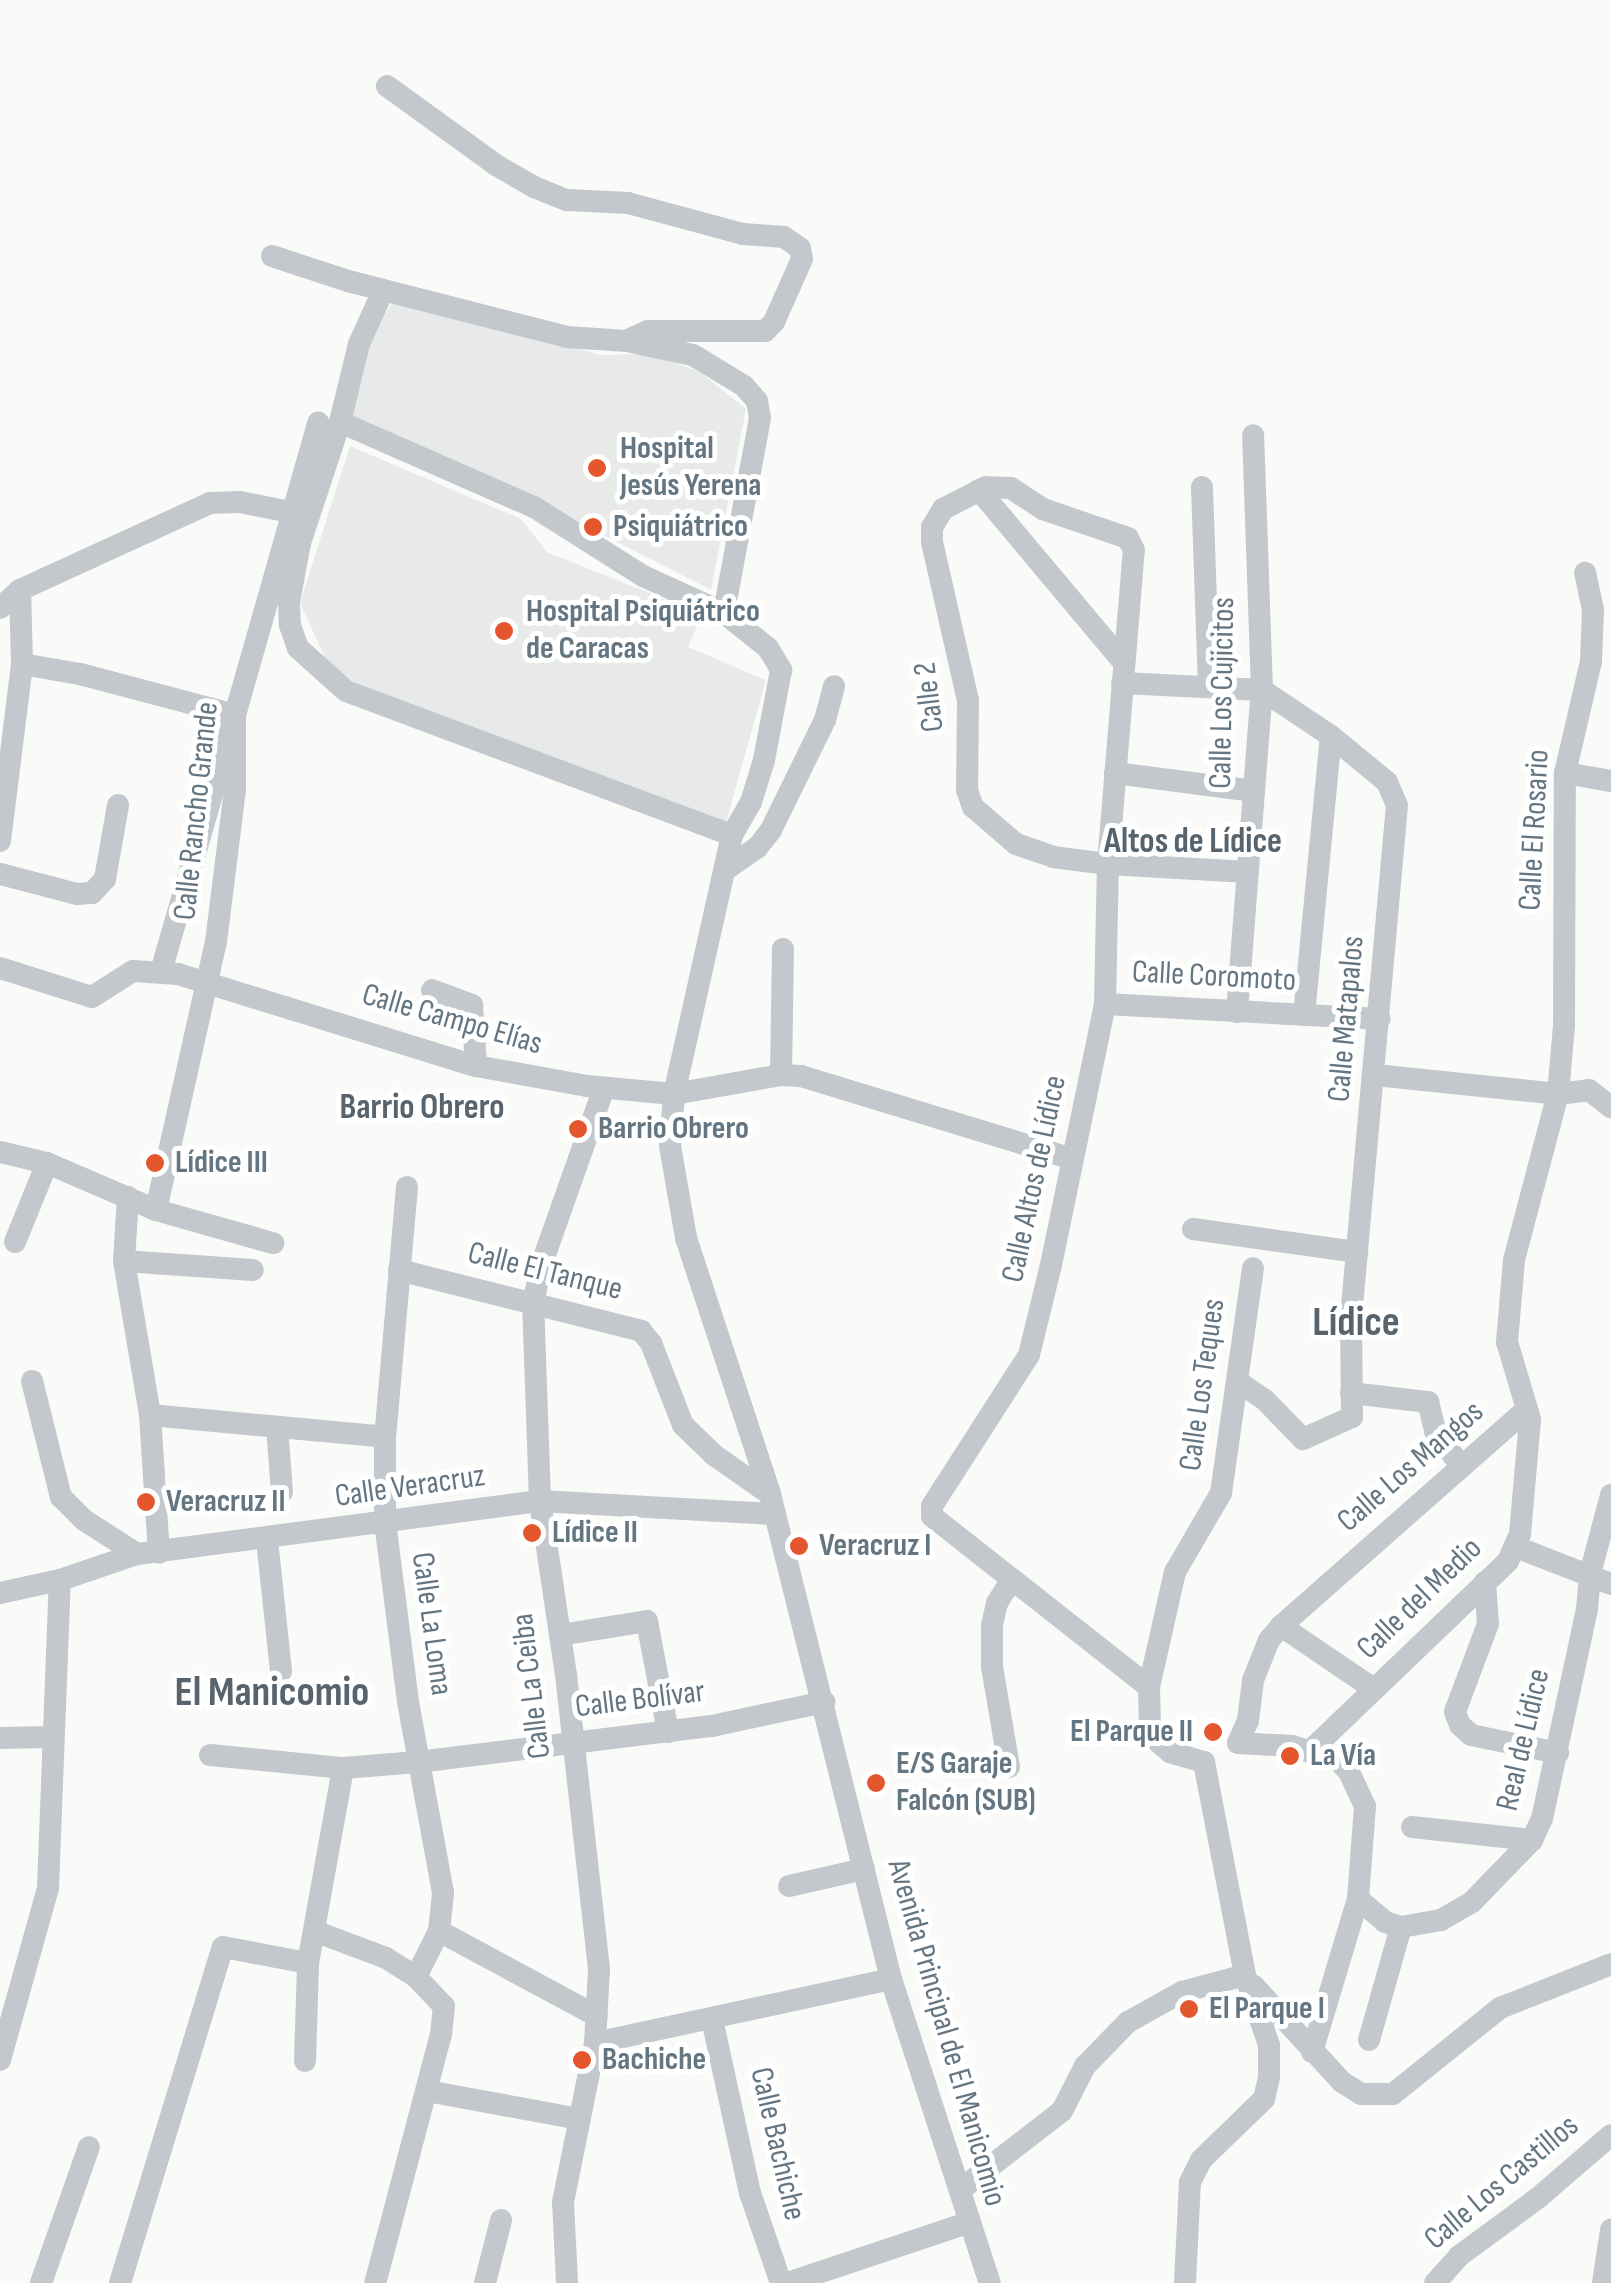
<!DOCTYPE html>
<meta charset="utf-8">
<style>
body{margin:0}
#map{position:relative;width:1611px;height:2283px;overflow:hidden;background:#fafaf8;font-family:"Sofia Sans Condensed",sans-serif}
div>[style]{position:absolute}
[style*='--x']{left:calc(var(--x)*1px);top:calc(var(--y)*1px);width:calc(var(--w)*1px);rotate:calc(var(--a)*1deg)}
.built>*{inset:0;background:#e8e9e9}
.minor>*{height:22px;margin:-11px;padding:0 11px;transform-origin:11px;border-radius:11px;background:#c3c8cc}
.dots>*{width:28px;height:28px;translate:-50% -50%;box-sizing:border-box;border:5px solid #fff;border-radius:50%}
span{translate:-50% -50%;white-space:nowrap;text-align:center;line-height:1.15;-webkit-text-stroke:10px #fff;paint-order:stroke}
.poi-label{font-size:32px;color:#657683;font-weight:700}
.left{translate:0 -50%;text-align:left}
.right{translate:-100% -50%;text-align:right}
.street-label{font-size:32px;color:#657683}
.neighbourhood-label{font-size:35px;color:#57646e;font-weight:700}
.district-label{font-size:42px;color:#57646e;font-weight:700}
</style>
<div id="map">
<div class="built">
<div style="clip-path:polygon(398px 294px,600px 355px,653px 354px,700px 372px,746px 409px,711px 590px,568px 517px,351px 418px,363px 349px)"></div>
<div style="clip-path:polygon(350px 446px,521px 519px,547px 552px,702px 614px,688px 647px,766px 680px,725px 826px,402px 709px,330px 668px,300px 603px)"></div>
</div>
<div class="minor">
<div style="--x:387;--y:86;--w:135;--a:35.9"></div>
<div style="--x:496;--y:165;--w:44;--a:30.1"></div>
<div style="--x:534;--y:187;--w:35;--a:22"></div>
<div style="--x:567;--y:200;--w:61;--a:2.8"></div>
<div style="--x:628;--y:203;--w:119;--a:15.1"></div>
<div style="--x:743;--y:234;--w:41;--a:4.2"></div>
<div style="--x:784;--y:237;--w:19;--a:35"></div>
<div style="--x:800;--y:248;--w:11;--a:80"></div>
<div style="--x:802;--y:259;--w:69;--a:114"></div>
<div style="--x:774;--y:322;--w:13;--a:135"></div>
<div style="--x:765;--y:331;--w:117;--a:180"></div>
<div style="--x:648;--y:331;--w:20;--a:156"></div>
<div style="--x:272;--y:256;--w:80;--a:18.2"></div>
<div style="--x:348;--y:281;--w:226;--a:14.3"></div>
<div style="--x:567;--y:337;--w:60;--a:3.8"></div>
<div style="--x:627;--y:341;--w:67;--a:12"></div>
<div style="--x:693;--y:355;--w:60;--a:31.3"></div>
<div style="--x:744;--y:386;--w:20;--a:49"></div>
<div style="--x:757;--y:401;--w:17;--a:80"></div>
<div style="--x:760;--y:418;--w:198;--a:100.5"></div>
<div style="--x:383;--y:291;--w:58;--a:114.4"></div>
<div style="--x:359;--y:344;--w:80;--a:103.7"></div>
<div style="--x:340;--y:422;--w:127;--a:108.3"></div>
<div style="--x:300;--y:543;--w:60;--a:100.6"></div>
<div style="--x:289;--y:602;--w:23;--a:88"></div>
<div style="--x:290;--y:625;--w:24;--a:71"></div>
<div style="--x:298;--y:648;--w:64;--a:41.9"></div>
<div style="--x:346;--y:691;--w:412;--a:20.5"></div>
<div style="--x:340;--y:422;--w:212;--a:23.7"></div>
<div style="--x:534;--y:507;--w:129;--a:32.3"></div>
<div style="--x:643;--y:576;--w:89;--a:24.6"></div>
<div style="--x:724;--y:613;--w:56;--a:38.5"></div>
<div style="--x:768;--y:648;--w:26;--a:59"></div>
<div style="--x:781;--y:670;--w:92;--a:100.7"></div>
<div style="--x:764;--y:760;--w:44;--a:107.2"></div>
<div style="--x:751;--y:802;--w:38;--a:120"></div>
<div style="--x:732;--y:835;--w:265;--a:102.6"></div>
<div style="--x:674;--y:1094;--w:52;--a:94.4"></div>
<div style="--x:670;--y:1146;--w:93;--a:80.1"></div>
<div style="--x:686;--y:1238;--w:269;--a:71.8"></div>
<div style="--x:770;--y:1494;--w:500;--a:76"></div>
<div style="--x:891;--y:1979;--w:320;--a:72"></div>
<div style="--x:1202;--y:487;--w:200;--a:88"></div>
<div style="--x:979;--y:490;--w:226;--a:50"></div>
<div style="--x:0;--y:608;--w:27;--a:-42"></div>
<div style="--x:20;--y:590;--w:209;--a:-24.6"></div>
<div style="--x:210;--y:503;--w:30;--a:-2"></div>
<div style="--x:240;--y:502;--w:56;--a:11.3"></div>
<div style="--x:22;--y:664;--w:59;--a:9.8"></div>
<div style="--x:80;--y:674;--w:160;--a:14.8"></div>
<div style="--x:235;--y:715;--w:267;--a:106.1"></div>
<div style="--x:1122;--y:683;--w:140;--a:2.9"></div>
<div style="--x:1262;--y:690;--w:83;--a:33.7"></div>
<div style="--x:1331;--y:736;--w:72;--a:39.4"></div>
<div style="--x:1387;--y:782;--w:25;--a:67"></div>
<div style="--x:1397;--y:805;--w:514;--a:95.13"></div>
<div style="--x:1351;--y:1317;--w:100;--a:89.4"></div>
<div style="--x:1352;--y:1417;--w:54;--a:155.8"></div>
<div style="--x:1303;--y:1439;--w:54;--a:-134.3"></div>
<div style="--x:1265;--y:1400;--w:32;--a:-146"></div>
<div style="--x:1115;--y:773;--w:140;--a:7.4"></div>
<div style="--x:1565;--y:773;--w:47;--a:9.9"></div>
<div style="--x:0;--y:841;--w:178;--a:-82.9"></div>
<div style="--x:22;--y:664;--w:74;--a:-91.5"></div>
<div style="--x:725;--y:870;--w:39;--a:-35"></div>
<div style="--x:757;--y:848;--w:23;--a:-52"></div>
<div style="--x:771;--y:830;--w:123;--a:-63.9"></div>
<div style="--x:825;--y:720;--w:35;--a:-75"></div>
<div style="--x:0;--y:874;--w:80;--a:14.6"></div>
<div style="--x:77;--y:894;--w:15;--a:-4"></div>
<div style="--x:92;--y:893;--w:19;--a:-47"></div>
<div style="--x:105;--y:879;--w:75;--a:-80"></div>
<div style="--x:0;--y:968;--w:96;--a:17.5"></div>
<div style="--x:92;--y:997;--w:49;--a:-32.4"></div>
<div style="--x:133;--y:971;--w:45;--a:3.8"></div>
<div style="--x:178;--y:974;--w:312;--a:17.2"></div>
<div style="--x:476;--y:1066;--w:113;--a:10.2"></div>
<div style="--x:587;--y:1086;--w:87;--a:5.3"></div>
<div style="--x:674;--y:1094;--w:109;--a:-10.1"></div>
<div style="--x:781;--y:1075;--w:20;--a:3"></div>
<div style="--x:801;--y:1076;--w:283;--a:17"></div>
<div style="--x:432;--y:990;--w:43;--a:20.6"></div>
<div style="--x:472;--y:1005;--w:61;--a:86.2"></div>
<div style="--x:1105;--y:1004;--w:275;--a:3.1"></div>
<div style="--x:1237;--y:1012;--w:323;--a:-85.6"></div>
<div style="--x:1262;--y:690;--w:255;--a:-92"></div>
<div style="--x:1304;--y:1015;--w:280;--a:-84.5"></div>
<div style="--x:781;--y:1075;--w:126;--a:-89.1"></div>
<div style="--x:1375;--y:1075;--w:184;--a:5.9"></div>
<div style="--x:1558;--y:1094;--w:31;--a:-7"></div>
<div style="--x:1589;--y:1090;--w:28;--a:38"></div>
<div style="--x:0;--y:1152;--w:48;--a:13.2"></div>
<div style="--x:47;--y:1163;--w:119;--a:23.3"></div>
<div style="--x:156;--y:1210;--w:122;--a:15.8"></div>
<div style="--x:407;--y:1187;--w:251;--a:95"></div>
<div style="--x:385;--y:1437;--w:85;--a:90"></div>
<div style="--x:385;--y:1522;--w:181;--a:82.7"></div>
<div style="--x:408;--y:1702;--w:194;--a:79.6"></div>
<div style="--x:443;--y:1893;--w:38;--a:96"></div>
<div style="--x:439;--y:1931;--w:51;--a:116.6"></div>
<div style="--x:128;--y:1197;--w:64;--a:93.6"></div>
<div style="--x:124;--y:1261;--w:156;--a:80.4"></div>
<div style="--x:150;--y:1415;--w:138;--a:86.3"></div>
<div style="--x:156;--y:1210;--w:275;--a:-77.4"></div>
<div style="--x:216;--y:942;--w:153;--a:-82.9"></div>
<div style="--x:235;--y:790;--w:75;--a:-90"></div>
<div style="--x:235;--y:715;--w:304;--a:-74.1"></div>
<div style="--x:1193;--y:1229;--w:166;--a:8"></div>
<div style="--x:15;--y:1242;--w:85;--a:-67.9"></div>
<div style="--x:124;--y:1261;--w:129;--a:4"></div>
<div style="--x:399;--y:1270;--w:250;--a:14.1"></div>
<div style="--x:641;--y:1331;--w:16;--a:50"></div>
<div style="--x:651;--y:1343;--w:88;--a:68.7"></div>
<div style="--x:683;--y:1425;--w:43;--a:44.1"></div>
<div style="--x:714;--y:1455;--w:68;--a:34.9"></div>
<div style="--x:32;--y:1381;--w:120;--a:76"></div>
<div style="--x:61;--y:1497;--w:33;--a:45"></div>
<div style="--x:84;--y:1520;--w:63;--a:32.7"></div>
<div style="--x:1351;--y:1393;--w:78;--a:6.7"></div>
<div style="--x:1428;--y:1402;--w:30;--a:76"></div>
<div style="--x:1435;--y:1431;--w:44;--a:53.4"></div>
<div style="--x:150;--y:1415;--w:236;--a:5.3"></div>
<div style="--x:277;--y:1427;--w:65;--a:85.6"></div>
<div style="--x:267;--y:1540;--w:132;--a:83.9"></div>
<div style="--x:1516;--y:1547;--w:102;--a:21.3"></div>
<div style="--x:1485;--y:1582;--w:42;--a:85.9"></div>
<div style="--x:1488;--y:1624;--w:94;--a:110.6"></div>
<div style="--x:1455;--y:1712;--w:14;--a:69"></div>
<div style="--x:1460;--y:1725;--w:15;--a:42"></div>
<div style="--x:1471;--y:1735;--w:89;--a:11.7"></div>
<div style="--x:0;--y:1593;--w:61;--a:-12.2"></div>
<div style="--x:60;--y:1580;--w:81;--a:-18.7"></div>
<div style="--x:137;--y:1554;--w:406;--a:-7.5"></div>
<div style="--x:540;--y:1501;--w:235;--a:3.2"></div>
<div style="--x:1281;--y:1626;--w:112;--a:34.1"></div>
<div style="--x:560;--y:1635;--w:88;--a:-9.1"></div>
<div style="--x:647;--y:1621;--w:113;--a:79.3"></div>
<div style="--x:1149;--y:1687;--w:276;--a:-141.8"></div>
<div style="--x:932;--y:1516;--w:10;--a:-90"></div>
<div style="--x:932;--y:1506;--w:179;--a:-57.3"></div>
<div style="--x:1029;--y:1355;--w:93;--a:-76.3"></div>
<div style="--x:1051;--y:1265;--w:267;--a:-78.3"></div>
<div style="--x:1105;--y:1004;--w:140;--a:-88.8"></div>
<div style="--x:1108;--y:864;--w:315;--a:-85.3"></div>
<div style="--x:1134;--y:550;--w:13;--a:-117"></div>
<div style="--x:1128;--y:538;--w:90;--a:-161.2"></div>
<div style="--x:1043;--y:509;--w:38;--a:-147"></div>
<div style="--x:1011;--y:488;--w:25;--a:-178"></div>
<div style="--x:986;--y:487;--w:48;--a:152.9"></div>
<div style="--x:943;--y:509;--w:21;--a:121"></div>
<div style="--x:932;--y:527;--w:15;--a:90"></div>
<div style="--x:932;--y:542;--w:163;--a:77.2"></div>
<div style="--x:968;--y:701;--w:89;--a:90.6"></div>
<div style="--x:967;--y:790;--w:18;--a:71"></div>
<div style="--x:973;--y:807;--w:57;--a:40.7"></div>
<div style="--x:1016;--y:844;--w:39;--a:19"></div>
<div style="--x:1053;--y:857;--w:55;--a:7.3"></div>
<div style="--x:1108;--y:864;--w:140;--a:3.3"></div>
<div style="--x:0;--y:1738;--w:53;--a:-1.1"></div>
<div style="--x:1238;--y:1743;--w:54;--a:3.2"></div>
<div style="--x:1292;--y:1746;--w:48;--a:16.9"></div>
<div style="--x:1338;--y:1760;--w:16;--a:47"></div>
<div style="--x:1349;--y:1772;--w:38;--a:65"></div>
<div style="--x:1365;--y:1806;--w:93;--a:94.3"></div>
<div style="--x:1358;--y:1899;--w:35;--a:40"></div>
<div style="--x:1385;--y:1922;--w:17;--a:17"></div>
<div style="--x:1401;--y:1927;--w:41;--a:-9.9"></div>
<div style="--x:1441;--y:1920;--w:36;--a:-30"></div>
<div style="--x:1472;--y:1902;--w:86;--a:-45.9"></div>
<div style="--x:1532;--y:1840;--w:23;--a:-65"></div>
<div style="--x:1542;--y:1819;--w:215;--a:-77.9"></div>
<div style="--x:1587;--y:1609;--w:35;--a:-85"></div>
<div style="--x:1590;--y:1574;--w:82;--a:-75.1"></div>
<div style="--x:1238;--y:1743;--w:24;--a:-66"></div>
<div style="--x:1248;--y:1721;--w:41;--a:-83"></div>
<div style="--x:1253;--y:1680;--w:43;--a:-68.2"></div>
<div style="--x:1269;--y:1640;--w:18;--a:-49"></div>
<div style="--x:1281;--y:1626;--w:328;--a:-41.4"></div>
<div style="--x:1309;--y:1752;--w:276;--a:-43.8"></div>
<div style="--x:1508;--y:1561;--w:30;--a:-66"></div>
<div style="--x:1520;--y:1534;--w:115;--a:-85"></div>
<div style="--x:1530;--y:1419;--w:80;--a:-106.6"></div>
<div style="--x:1507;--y:1342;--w:82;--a:-85.1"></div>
<div style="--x:1514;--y:1260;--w:172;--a:-75.2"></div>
<div style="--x:1558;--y:1094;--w:68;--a:-85"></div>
<div style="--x:1564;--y:1026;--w:253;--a:-89.8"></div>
<div style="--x:1565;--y:773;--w:115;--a:-76.9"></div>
<div style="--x:1591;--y:661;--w:51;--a:-87.8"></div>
<div style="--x:1593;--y:610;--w:38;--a:-102"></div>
<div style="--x:210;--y:1755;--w:134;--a:5.6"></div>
<div style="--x:343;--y:1768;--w:75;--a:-4.6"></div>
<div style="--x:418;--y:1762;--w:296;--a:-7"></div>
<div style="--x:712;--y:1726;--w:115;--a:-12.1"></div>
<div style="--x:1204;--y:1762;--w:35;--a:-164"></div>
<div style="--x:1170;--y:1752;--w:20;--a:-139"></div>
<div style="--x:1155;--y:1739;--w:11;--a:-117"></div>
<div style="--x:1150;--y:1729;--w:42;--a:-91.4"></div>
<div style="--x:1149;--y:1687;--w:118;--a:-77.3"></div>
<div style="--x:1175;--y:1572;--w:91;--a:-59.8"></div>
<div style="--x:1221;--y:1493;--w:227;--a:-81.9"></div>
<div style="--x:1009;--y:1767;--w:101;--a:-99.6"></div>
<div style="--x:992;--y:1667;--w:42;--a:-90"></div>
<div style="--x:992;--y:1625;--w:23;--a:-77"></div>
<div style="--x:997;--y:1603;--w:25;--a:-58"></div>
<div style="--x:1412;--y:1827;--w:121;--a:6.2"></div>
<div style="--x:789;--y:1886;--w:77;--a:-12.8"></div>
<div style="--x:439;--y:1931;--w:179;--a:28.3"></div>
<div style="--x:317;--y:1932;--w:74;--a:20.6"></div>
<div style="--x:386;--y:1958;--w:36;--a:32"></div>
<div style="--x:416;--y:1977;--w:40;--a:46"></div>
<div style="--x:444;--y:2006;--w:28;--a:96"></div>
<div style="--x:441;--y:2034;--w:258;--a:104.8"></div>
<div style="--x:1254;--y:1986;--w:130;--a:47.5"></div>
<div style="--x:1342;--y:2082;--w:22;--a:32"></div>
<div style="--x:1361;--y:2094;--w:32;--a:0"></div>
<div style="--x:1393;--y:2094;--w:137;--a:-38.8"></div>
<div style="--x:1500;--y:2008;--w:119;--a:-21.6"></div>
<div style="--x:712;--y:2019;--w:178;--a:77.7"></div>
<div style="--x:750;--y:2193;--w:95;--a:71"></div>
<div style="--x:1369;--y:2040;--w:117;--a:-74.2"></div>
<div style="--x:595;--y:2043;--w:303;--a:-12.2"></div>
<div style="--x:1312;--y:2052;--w:160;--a:-73.3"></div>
<div style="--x:0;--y:2060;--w:179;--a:-74.4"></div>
<div style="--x:48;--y:1888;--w:308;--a:-87.8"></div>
<div style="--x:305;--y:2061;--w:98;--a:-88.2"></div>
<div style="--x:308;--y:1963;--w:198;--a:-79.8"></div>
<div style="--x:427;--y:2091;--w:155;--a:10.4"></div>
<div style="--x:960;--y:2190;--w:129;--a:-37.8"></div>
<div style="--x:1062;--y:2111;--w:51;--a:-62.9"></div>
<div style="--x:1085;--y:2066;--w:62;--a:-45.7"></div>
<div style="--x:1128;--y:2022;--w:62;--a:-29.1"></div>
<div style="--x:1182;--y:1992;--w:65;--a:-15.1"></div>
<div style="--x:41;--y:2283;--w:144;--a:-70.6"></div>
<div style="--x:120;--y:2283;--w:351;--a:-73"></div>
<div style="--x:223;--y:1947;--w:86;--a:10.7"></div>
<div style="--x:485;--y:2283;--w:65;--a:-75.7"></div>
<div style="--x:567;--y:2283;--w:81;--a:-92.8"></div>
<div style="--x:563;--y:2202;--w:162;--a:-78.6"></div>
<div style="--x:595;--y:2043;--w:74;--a:-86.9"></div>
<div style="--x:599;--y:1969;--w:296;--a:-96.4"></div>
<div style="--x:566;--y:1675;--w:176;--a:-98.5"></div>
<div style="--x:540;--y:1501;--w:198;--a:-92"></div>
<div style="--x:533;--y:1303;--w:41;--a:-77.3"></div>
<div style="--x:542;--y:1263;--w:186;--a:-70.5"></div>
<div style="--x:788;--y:2283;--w:189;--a:-18.5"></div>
<div style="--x:1185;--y:2283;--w:101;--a:-87.2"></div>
<div style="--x:1190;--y:2182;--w:25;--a:-63"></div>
<div style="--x:1201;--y:2160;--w:88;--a:-44.1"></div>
<div style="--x:1264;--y:2099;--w:23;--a:-77"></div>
<div style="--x:1269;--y:2077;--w:32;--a:-90"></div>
<div style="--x:1269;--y:2045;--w:74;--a:-108.9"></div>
<div style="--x:1245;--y:1975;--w:217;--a:-100.9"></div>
<div style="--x:1435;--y:2283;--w:36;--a:-48"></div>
<div style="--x:1459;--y:2256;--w:98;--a:-36.3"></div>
<div style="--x:1538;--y:2198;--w:96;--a:-40.8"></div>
<div style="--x:1603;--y:2283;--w:54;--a:-81.4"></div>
</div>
<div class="dots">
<div style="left:597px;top:468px;background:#e4572e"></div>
<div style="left:593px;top:527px;background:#e4572e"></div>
<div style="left:504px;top:631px;background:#e4572e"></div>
<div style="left:578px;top:1129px;background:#e4572e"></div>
<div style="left:155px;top:1163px;background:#e4572e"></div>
<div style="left:146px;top:1502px;background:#e4572e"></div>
<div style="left:532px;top:1533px;background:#e4572e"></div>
<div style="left:799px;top:1546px;background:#e4572e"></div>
<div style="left:1213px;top:1732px;background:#e4572e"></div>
<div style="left:1290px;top:1756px;background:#e4572e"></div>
<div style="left:876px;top:1783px;background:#e4572e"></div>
<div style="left:1189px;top:2009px;background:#e4572e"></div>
<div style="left:582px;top:2060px;background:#e4572e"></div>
</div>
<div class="poi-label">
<span class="left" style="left:620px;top:468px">Hospital<br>Jesús Yerena</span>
<span class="left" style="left:613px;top:527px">Psiquiátrico</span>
<span class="left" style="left:526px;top:631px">Hospital Psiquiátrico<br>de Caracas</span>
<span class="left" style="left:598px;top:1129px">Barrio Obrero</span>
<span class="left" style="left:175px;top:1163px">Lídice III</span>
<span class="left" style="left:166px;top:1502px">Veracruz II</span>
<span class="left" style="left:552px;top:1533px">Lídice II</span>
<span class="left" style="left:819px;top:1546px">Veracruz I</span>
<span class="right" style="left:1193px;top:1732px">El Parque II</span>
<span class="left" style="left:1310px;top:1756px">La Vía</span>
<span class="left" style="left:896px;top:1783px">E/S Garaje<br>Falcón (SUB)</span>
<span class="left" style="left:1209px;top:2009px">El Parque I</span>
<span class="left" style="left:602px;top:2060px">Bachiche</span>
</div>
<div class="street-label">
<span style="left:1223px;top:693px;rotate:-89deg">Calle Los Cujicitos</span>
<span style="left:930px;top:697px;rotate:-97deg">Calle 2</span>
<span style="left:197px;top:811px;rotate:-84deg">Calle Rancho Grande</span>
<span style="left:1535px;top:830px;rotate:-87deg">Calle El Rosario</span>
<span style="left:1214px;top:977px;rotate:3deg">Calle Coromoto</span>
<span style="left:1347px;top:1019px;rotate:-85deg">Calle Matapalos</span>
<span style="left:452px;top:1020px;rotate:16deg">Calle Campo Elías</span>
<span style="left:1035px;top:1179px;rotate:-78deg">Calle Altos de Lídice</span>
<span style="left:545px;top:1272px;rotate:14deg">Calle El Tanque</span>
<span style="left:1203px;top:1385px;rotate:-82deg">Calle Los Teques</span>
<span style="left:1411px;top:1467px;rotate:-41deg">Calle Los Mangos</span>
<span style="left:410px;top:1487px;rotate:-8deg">Calle Veracruz</span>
<span style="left:1420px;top:1599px;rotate:-44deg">Calle del Medio</span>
<span style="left:431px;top:1624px;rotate:82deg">Calle La Loma</span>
<span style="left:532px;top:1686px;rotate:-97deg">Calle La Ceiba</span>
<span style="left:640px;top:1700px;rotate:-7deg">Calle Bolívar</span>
<span style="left:1524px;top:1740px;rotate:-77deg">Real de Lídice</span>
<span style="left:946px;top:2033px;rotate:74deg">Avenida Principal de El Manicomio</span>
<span style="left:777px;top:2144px;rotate:77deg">Calle Bachiche</span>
<span style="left:1502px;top:2183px;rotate:-40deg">Calle Los Castillos</span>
</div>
<div class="neighbourhood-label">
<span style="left:1193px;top:842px">Altos de Lídice</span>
<span style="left:422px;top:1108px">Barrio Obrero</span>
</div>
<div class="district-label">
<span style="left:1356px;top:1323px">Lídice</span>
<span style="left:272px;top:1693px">El Manicomio</span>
</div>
</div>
